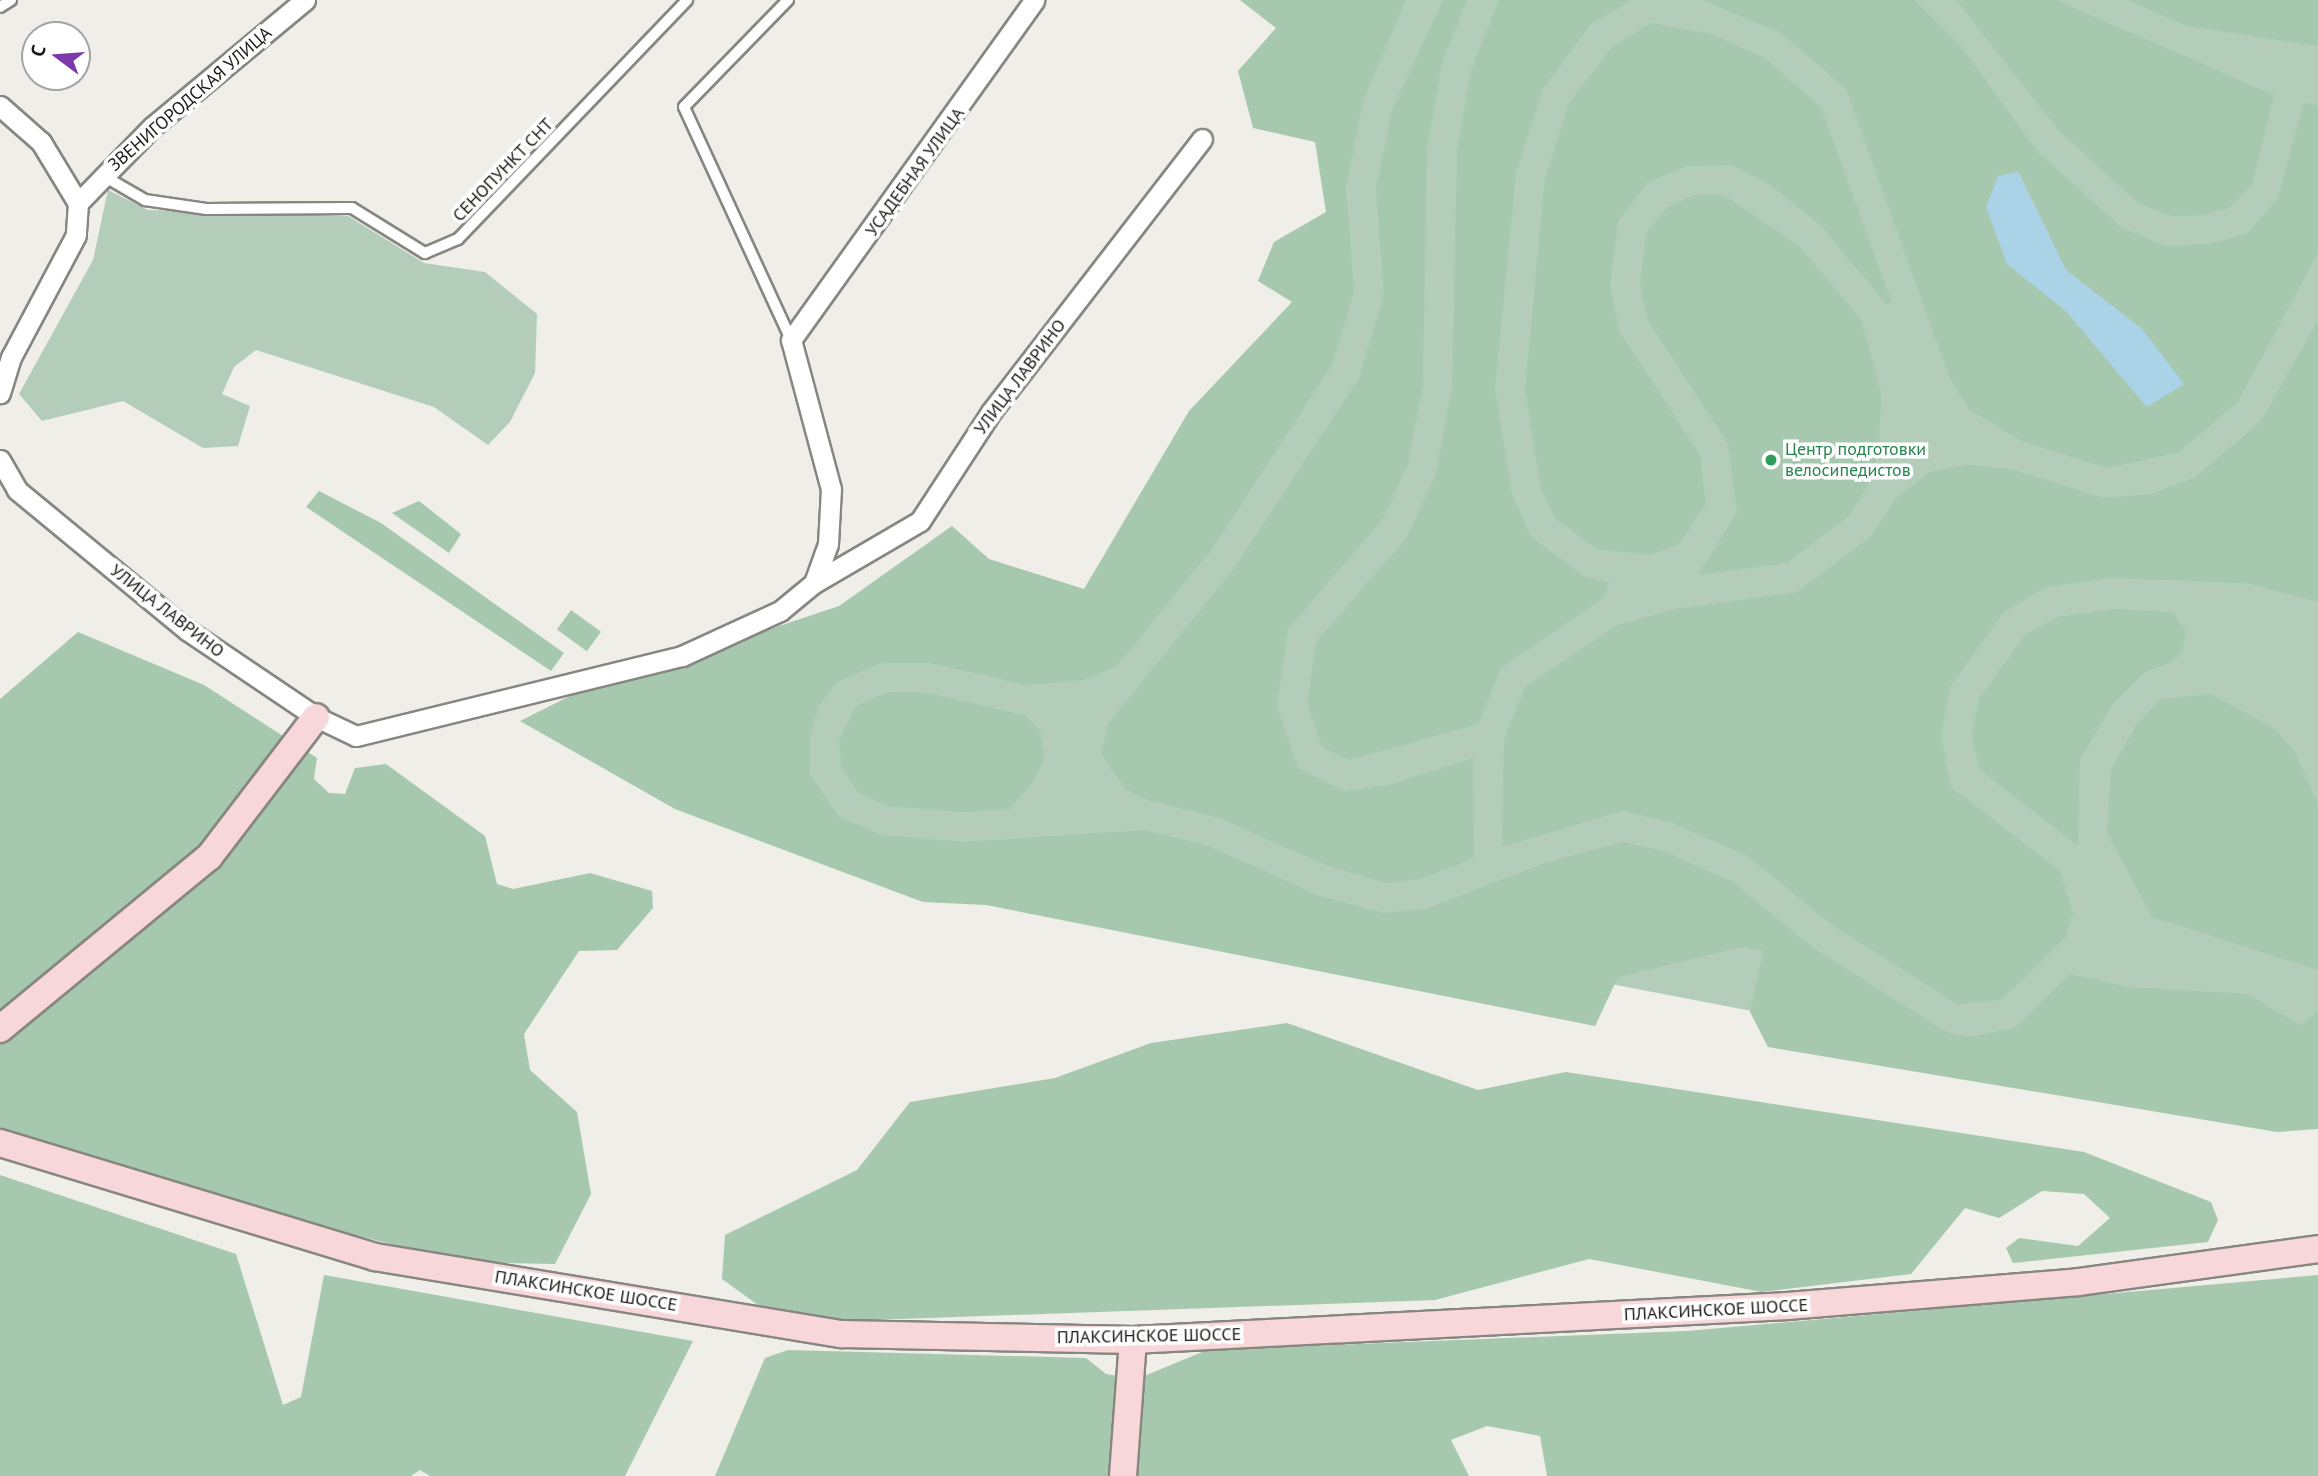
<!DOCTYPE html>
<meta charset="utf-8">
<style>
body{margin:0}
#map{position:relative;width:2318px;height:1476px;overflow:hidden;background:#efeee8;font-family:"PT Sans",sans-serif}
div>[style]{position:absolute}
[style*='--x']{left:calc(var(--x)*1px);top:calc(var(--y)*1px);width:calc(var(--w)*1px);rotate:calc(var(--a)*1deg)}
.green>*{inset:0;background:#b4cdbb}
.forest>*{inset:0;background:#a6c8af;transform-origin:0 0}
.water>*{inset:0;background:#abd3e8}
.roads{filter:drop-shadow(2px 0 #878680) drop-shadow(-2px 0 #878680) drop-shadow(0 2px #878680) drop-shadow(0 -2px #878680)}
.lane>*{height:10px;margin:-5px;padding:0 5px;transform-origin:5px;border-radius:5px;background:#fff}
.street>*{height:19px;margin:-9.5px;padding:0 9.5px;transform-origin:9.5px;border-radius:9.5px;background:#fff}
.secondary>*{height:26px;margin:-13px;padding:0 13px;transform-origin:13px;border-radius:13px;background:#f7d7da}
.dots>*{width:19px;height:19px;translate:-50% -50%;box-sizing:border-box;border:4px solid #fff;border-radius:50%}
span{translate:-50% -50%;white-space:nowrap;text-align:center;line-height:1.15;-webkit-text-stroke:7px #fff;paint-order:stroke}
.street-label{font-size:18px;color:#1b1b19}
.leisure-label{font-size:18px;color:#27864d}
.left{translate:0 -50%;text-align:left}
.north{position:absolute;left:21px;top:21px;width:70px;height:70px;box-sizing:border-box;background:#fff;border:2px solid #a4a4a3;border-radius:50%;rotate:286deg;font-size:19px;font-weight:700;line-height:28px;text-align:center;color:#1b1b19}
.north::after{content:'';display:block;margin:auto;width:24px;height:32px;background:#7d38ac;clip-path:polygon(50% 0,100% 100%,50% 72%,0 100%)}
</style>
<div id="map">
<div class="green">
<div style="clip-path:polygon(1310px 0,2217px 0,2318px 27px,2318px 1120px,794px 827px,812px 669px,942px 596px,1094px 643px,1322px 324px,1332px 132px)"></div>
<div style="clip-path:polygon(108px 190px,148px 210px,348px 216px,424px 263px,485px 272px,537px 314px,535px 373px,510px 422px,488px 445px,434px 407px,256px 350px,234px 367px,222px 394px,250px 406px,238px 446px,203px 448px,123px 401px,42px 421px,19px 394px,93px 260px)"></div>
</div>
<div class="forest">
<div style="clip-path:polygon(1240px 0,1406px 0,1363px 101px,1346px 188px,1354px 292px,1332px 365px,1212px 549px,1117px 666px,1084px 680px,1026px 685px,931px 663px,882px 663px,837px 682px,819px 705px,810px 737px,810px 774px,838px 816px,881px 835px,964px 842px,1144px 830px,1209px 846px,1320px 896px,1384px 913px,1428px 908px,1547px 862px,1623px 842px,1661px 850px,1733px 882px,1812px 947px,1946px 1032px,1972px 1037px,2016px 1027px,2070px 974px,2129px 987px,2247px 994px,2301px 1025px,2318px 1011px,2318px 1129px,2277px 1132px,1768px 1047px,1750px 1012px,1763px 951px,1741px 947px,1618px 977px,1595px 1026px,986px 905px,923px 902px,675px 809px,520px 721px,572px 695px,839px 606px,952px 526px,989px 559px,1084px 589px,1189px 411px,1292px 302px,1258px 281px,1274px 242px,1326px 212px,1315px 142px,1253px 128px,1238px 71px,1276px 28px)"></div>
<div style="clip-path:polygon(1443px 0,1467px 0,1442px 62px,1427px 149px,1423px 384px,1408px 464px,1383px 519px,1288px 629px,1277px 706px,1298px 768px,1344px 791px,1389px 785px,1473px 758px,1474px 858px,1421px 879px,1387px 883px,1330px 867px,1219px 818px,1147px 800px,1125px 789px,1101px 754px,1108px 724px,1235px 567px,1359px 378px,1384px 295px,1376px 189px,1392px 110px)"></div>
<div style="clip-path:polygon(1499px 0,1632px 0,1591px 24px,1543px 89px,1516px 173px,1495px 389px,1512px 494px,1531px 537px,1585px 577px,1609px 582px,1604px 598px,1501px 668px,1478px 724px,1349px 760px,1322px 747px,1307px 703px,1316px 642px,1408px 536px,1436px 473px,1452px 387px,1457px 152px,1471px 70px)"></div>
<div style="clip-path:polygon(evenodd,1702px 0,1915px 0,1963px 49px,2037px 151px,2122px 228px,2166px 246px,2210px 244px,2247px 233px,2278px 199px,2303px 103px,2318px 105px,2318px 253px,2238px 402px,2179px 452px,2108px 468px,2023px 442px,1970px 410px,1950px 379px,1846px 89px,1781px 33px,1702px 0,2019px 172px,2066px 270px,2142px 329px,2183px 384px,2146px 407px,2066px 311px,2007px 264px,2019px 172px)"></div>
<div style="clip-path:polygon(1956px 0,2056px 0,2274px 95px,2252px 184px,2231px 207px,2205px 215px,2171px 216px,2138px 203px,2059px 131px)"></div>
<div style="clip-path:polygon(2126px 0,2318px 0,2318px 46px,2187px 26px)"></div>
<div style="clip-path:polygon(1651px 23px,1712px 34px,1765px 58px,1821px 107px,1891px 301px,1887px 305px,1820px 225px,1770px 185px,1731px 165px,1687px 166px,1647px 183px,1618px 222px,1610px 287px,1620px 332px,1700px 455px,1706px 504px,1678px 545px,1649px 555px,1597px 549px,1555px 518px,1540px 486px,1525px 388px,1545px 179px,1569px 103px,1612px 47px)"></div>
<div style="clip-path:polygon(1693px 195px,1724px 195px,1799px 246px,1861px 319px,1881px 392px,1879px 449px,1868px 485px,1849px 516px,1787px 563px,1698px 575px,1737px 512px,1728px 444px,1648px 321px,1640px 285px,1646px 233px,1666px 208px)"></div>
<div style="clip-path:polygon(2318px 320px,2318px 602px,2246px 583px,2111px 578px,2047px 587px,2004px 612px,1950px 687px,1941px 734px,1951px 787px,2060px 871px,2073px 913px,2065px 938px,2001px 1000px,1957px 1004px,1829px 923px,1749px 857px,1670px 822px,1622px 811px,1502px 847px,1504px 739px,1525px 687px,1617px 625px,1675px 609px,1797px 592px,1871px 536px,1896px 498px,1929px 472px,1967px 465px,2011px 469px,2104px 498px,2151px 494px,2194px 478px,2261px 421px)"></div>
<div style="clip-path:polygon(319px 491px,381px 523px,564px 653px,551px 671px,306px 507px)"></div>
<div style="clip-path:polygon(419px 501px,461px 534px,449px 553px,392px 513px)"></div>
<div style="clip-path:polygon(2113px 609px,2173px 612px,2186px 631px,2182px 652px,2170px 663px,2145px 672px,2112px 705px,2080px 760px,2078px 846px,1979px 769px,1972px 734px,1979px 699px,2024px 636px,2057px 617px)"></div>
<div style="left:571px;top:610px;width:37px;height:24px;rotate:36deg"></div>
<div style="clip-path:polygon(78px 632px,204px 685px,317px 758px,314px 779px,329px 793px,345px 794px,355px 768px,386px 764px,485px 836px,497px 884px,513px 889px,590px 873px,652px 891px,653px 908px,617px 950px,579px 951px,524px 1034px,530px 1070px,577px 1112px,591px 1194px,555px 1264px,463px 1262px,275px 1215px,0 1129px,0 699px)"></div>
<div style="clip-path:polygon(888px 692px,928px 693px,1024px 715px,1040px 731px,1045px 757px,1032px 784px,1009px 809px,964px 812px,888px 806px,858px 793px,841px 766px,839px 740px,856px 706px)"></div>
<div style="clip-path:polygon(2211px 694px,2274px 728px,2295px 752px,2318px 804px,2318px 970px,2152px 917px,2107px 833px,2111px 769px,2137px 724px,2161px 699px)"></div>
<div style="clip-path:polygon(1287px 1023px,1478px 1090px,1566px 1072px,2084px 1152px,2211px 1202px,2218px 1220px,2208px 1242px,2013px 1263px,2006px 1248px,2019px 1238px,2078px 1246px,2110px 1218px,2084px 1194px,2042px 1191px,1999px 1218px,1965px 1208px,1911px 1274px,1762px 1292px,1589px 1259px,1435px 1300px,846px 1321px,758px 1305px,722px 1279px,725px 1235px,857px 1170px,910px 1102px,1055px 1078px,1151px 1043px)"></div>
<div style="clip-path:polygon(0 1175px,236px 1254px,283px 1405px,301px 1397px,324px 1275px,693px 1341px,625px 1476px,430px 1476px,420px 1470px,411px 1476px,0 1476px)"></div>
<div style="clip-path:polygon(2318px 1275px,2318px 1476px,1547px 1476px,1540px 1436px,1487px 1426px,1451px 1440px,1469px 1476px,715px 1476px,765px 1358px,788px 1350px,1086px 1358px,1106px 1374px,1137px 1379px,1207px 1350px,1687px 1331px)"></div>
</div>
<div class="water">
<div style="clip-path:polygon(2018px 172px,2066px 270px,2142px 329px,2184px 384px,2147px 407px,2066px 311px,2007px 264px,1986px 207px,1998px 176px)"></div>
</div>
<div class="roads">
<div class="lane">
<div style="--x:788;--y:0;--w:149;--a:134.2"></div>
<div style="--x:684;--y:107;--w:256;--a:65.3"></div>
<div style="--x:0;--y:7;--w:13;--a:-32"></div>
<div style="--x:102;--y:175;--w:50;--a:30.2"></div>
<div style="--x:145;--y:200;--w:62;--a:8.4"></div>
<div style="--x:206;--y:209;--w:146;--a:-0.4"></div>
<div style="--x:352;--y:208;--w:86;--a:31.7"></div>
<div style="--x:425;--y:253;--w:36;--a:-23"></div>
<div style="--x:458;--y:239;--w:331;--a:-46.2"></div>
</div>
<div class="street">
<div style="--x:0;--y:106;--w:55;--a:41.3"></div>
<div style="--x:41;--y:142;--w:71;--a:58.8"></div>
<div style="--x:78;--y:203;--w:32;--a:94"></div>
<div style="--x:76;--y:235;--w:138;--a:118"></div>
<div style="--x:11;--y:357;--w:38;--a:107"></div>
<div style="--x:78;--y:203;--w:106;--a:-45.8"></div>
<div style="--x:152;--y:127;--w:199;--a:-39.7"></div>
<div style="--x:0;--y:460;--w:34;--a:60"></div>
<div style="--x:17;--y:490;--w:220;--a:39.5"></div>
<div style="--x:187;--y:630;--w:156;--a:34"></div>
<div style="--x:316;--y:717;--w:44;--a:25.4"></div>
<div style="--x:356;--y:736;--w:336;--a:-13.8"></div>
<div style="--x:682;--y:656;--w:108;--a:-24.7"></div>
<div style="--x:780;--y:611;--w:44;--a:-39.5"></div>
<div style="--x:814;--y:583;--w:41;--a:-70.3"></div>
<div style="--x:828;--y:544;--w:55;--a:-86.9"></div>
<div style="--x:831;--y:489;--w:154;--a:-105"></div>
<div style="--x:791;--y:340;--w:418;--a:-54.4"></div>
<div style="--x:814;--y:583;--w:123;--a:-30.3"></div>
<div style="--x:920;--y:521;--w:130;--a:-56.9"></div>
<div style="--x:991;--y:412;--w:345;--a:-52.3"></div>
</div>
<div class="secondary">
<div style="--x:0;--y:1029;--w:271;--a:-39.5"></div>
<div style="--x:209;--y:857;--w:176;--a:-52.6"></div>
<div style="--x:0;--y:1143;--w:392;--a:16.9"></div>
<div style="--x:375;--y:1257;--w:473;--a:9.4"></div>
<div style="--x:842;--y:1334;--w:291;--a:1.2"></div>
<div style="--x:1133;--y:1340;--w:656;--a:-2.97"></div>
<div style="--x:1788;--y:1306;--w:291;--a:-4.7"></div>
<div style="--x:2078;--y:1282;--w:242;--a:-7.8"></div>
<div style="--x:1123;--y:1476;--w:136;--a:-85.8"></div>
</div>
</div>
<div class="dots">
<div style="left:1771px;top:460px;background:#2e9e5b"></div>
</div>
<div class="street-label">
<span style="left:190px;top:99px;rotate:-41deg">ЗВЕНИГОРОДСКАЯ УЛИЦА</span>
<span style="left:503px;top:170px;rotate:-46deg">СЕНОПУНКТ СНТ</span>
<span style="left:915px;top:172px;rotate:-54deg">УСАДЕБНАЯ УЛИЦА</span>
<span style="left:1020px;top:377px;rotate:-53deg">УЛИЦА ЛАВРИНО</span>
<span style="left:167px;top:611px;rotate:38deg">УЛИЦА ЛАВРИНО</span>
<span style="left:586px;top:1291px;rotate:9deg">ПЛАКСИНСКОЕ ШОССЕ</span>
<span style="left:1716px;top:1310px;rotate:-3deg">ПЛАКСИНСКОЕ ШОССЕ</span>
<span style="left:1149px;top:1336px;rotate:-1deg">ПЛАКСИНСКОЕ ШОССЕ</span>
</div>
<div class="leisure-label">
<span class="left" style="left:1785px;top:460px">Центр подготовки<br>велосипедистов</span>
</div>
<div class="north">С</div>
</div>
